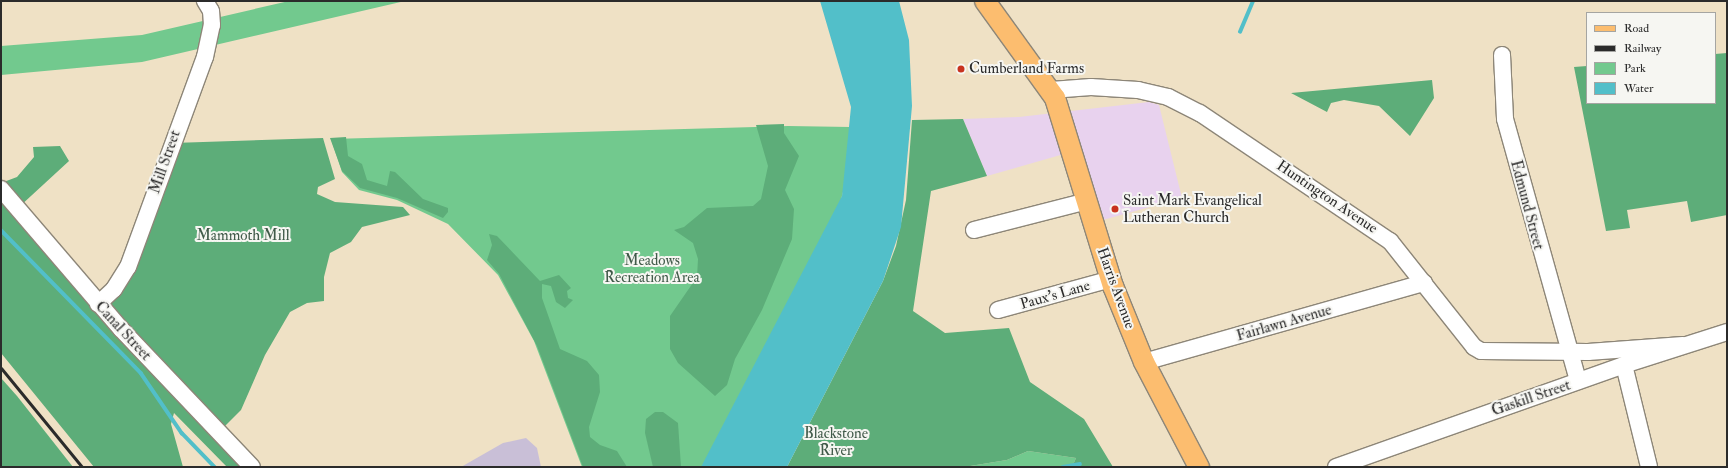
<!DOCTYPE html>
<style>
body{margin:0}
#map{position:relative;width:1728px;height:468px;overflow:hidden;background:#efe1c5;font-family:"IM FELL Double Pica",serif}
div>[style]{position:absolute}
[style*='--x']{left:calc(var(--x)*1px);top:calc(var(--y)*1px);width:calc(var(--w)*1px);rotate:calc(var(--a)*1deg)}
.built>*{inset:0;background:#e8d2ee}
.industrial>*{inset:0;background:#c9bfd7}
.green>*{inset:0;background:#72c98e}
.forest>*{inset:0;background:#5dad79}
.water>*{inset:0;background:#52bfc9}
.stream>*{height:3.5px;margin:-1.75px;padding:0 1.75px;transform-origin:1.75px;border-radius:1.75px;background:#52bfc9}
.roads{filter:drop-shadow(1px 0 #8d8678) drop-shadow(-1px 0 #8d8678) drop-shadow(0 1px #8d8678) drop-shadow(0 -1px #8d8678)}
.minor>*{height:16px;margin:-8px;padding:0 8px;transform-origin:8px;border-radius:8px;background:#fff}
.major>*{height:20px;margin:-10px;padding:0 10px;transform-origin:10px;border-radius:10px;background:#fcbd6f}
.rail>*{height:3px;margin:-1.5px;padding:0 1.5px;transform-origin:1.5px;border-radius:1.5px;background:#2b2b2b}
.dots>*{width:11px;height:11px;translate:-50% -50%;box-sizing:border-box;border:2px solid #f6f6f2;border-radius:50%}
span{translate:-50% -50%;white-space:nowrap;text-align:center;line-height:1.15;-webkit-text-stroke:4px #f6f6f2;paint-order:stroke}
.poi-label{font-size:15px;color:#2b2b2b}
.left{translate:0 -50%;text-align:left}
.street-label{font-size:15px;color:#2b2b2b}
.park-label{font-size:15px;color:#405a49}
.frame{position:absolute;inset:0;border:2px solid #2b2b2b;pointer-events:none}
.legend{position:absolute;left:1586px;top:12px;width:130px;height:92px;box-sizing:border-box;background:#f6f6f2;border:1px solid #a5a5a2;margin:0;padding:5px 7px;list-style:none;font-size:12px;color:#2b2b2b}
.legend li{display:flex;align-items:center;gap:8px;height:20px}
.legend b{width:20px;border:1px solid #a5a5a2}
</style>
<div id="map">
<div class="built">
<div style="clip-path:polygon(1149px 102px,1159px 105px,1182px 198px,1092px 223px,1071px 152px,987px 176px,963px 119px,1019px 117px)"></div>
</div>
<div class="industrial">
<div style="clip-path:polygon(526px 438px,537px 448px,541px 467px,461px 467px,503px 443px)"></div>
</div>
<div class="green">
<div style="clip-path:polygon(289px 1px,405px 1px,142px 62px,1px 75px,1px 46px,142px 35px)"></div>
<div style="clip-path:polygon(788px 126px,850px 127px,847px 176px,838px 212px,704px 467px,582px 467px,534px 341px,498px 275px,448px 224px,397px 200px,359px 190px,342px 172px,331px 139px)"></div>
<div style="clip-path:polygon(1028px 451px,1076px 458px,1072px 467px,964px 467px,1007px 460px)"></div>
</div>
<div class="forest">
<div style="clip-path:polygon(1727px 53px,1727px 215px,1691px 222px,1687px 201px,1627px 210px,1630px 228px,1606px 231px,1574px 67px,1587px 66px,1587px 103px,1715px 103px,1715px 54px)"></div>
<div style="clip-path:polygon(1432px 80px,1434px 98px,1410px 136px,1379px 106px,1344px 100px,1331px 103px,1327px 112px,1291px 93px)"></div>
<div style="clip-path:polygon(963px 119px,987px 176px,931px 191px,913px 311px,945px 333px,1009px 328px,1030px 382px,1084px 419px,1113px 467px,1072px 467px,1076px 458px,1028px 451px,1007px 460px,964px 467px,787px 467px,883px 281px,896px 246px,906px 200px,912px 120px)"></div>
<div style="clip-path:polygon(784px 124px,784px 133px,799px 156px,785px 190px,794px 209px,792px 239px,762px 310px,735px 359px,727px 385px,715px 396px,678px 363px,670px 349px,670px 316px,697px 277px,698px 259px,693px 243px,674px 230px,684px 227px,707px 208px,753px 206px,761px 199px,768px 166px,756px 125px)"></div>
<div style="clip-path:polygon(346px 137px,348px 156px,362px 164px,367px 180px,387px 186px,390px 171px,395px 172px,423px 199px,448px 208px,448px 212px,443px 218px,397px 198px,360px 188px,342px 171px,330px 138px)"></div>
<div style="clip-path:polygon(323px 138px,335px 179px,318px 187px,317px 194px,335px 202px,403px 207px,410px 215px,362px 227px,351px 242px,330px 253px,324px 277px,324px 301px,307px 303px,290px 312px,265px 355px,241px 410px,217px 434px,248px 467px,227px 467px,174px 413px,171px 424px,183px 467px,94px 467px,1px 353px,1px 183px,17px 177px,34px 157px,33px 147px,60px 146px,69px 161px,19px 207px,96px 300px,114px 289px,173px 143px)"></div>
<div style="clip-path:polygon(489px 234px,497px 236px,540px 281px,559px 275px,571px 288px,567px 291px,568px 298px,573px 300px,565px 308px,556px 302px,551px 286px,542px 284px,542px 298px,560px 349px,587px 361px,599px 375px,600px 392px,589px 427px,590px 437px,600px 445px,617px 451px,627px 467px,583px 467px,537px 346px,499px 274px,487px 260px,492px 245px)"></div>
<div style="clip-path:polygon(1px 378px,17px 396px,73px 467px,1px 467px)"></div>
<div style="clip-path:polygon(655px 412px,663px 412px,678px 423px,681px 467px,653px 467px,645px 433px,646px 419px)"></div>
</div>
<div class="water">
<div style="clip-path:polygon(820px 1px,899px 1px,909px 40px,912px 106px,901px 227px,883px 281px,787px 467px,701px 467px,842px 196px,851px 107px)"></div>
</div>
<div class="stream">
<div style="--x:1240;--y:32;--w:34;--a:-67"></div>
<div style="--x:1;--y:230;--w:200;--a:45.6"></div>
<div style="--x:141;--y:373;--w:73;--a:55.7"></div>
<div style="--x:182;--y:433;--w:47;--a:45.9"></div>
<div style="--x:1063;--y:467;--w:17;--a:-10"></div>
</div>
<div class="roads">
<div class="minor">
<div style="--x:1502;--y:55;--w:64;--a:87.3"></div>
<div style="--x:1505;--y:119;--w:272;--a:74.4"></div>
<div style="--x:1051;--y:90;--w:40;--a:-4.3"></div>
<div style="--x:1091;--y:87;--w:47;--a:3.7"></div>
<div style="--x:1138;--y:90;--w:31;--a:13"></div>
<div style="--x:1168;--y:97;--w:36;--a:27"></div>
<div style="--x:1200;--y:113;--w:229;--a:34"></div>
<div style="--x:1390;--y:241;--w:135;--a:51.6"></div>
<div style="--x:1474;--y:347;--w:8;--a:30"></div>
<div style="--x:1481;--y:351;--w:107;--a:0.5"></div>
<div style="--x:1588;--y:352;--w:95;--a:-4.2"></div>
<div style="--x:1;--y:189;--w:184;--a:49.4"></div>
<div style="--x:121;--y:329;--w:190;--a:46.5"></div>
<div style="--x:974;--y:230;--w:117;--a:-14.4"></div>
<div style="--x:98;--y:304;--w:22;--a:-43"></div>
<div style="--x:114;--y:289;--w:26;--a:-58"></div>
<div style="--x:128;--y:267;--w:224;--a:-69.9"></div>
<div style="--x:205;--y:57;--w:33;--a:-78"></div>
<div style="--x:212;--y:25;--w:14;--a:-94"></div>
<div style="--x:211;--y:11;--w:12;--a:-121"></div>
<div style="--x:998;--y:310;--w:117;--a:-15.3"></div>
<div style="--x:1144;--y:362;--w:291;--a:-15.8"></div>
<div style="--x:1624;--y:365;--w:105;--a:76.2"></div>
<div style="--x:1336;--y:467;--w:306;--a:-19.5"></div>
<div style="--x:1624;--y:365;--w:108;--a:-17.8"></div>
</div>
<div class="major">
<div style="--x:985;--y:1;--w:120;--a:54.2"></div>
<div style="--x:1055;--y:98;--w:197;--a:72.9"></div>
<div style="--x:1113;--y:286;--w:82;--a:67.8"></div>
<div style="--x:1144;--y:362;--w:119;--a:62.4"></div>
</div>
</div>
<div class="rail">
<div style="--x:1;--y:368;--w:128;--a:50.7"></div>
</div>
<div class="dots">
<div style="left:961px;top:69px;background:#c8321e"></div>
<div style="left:1115px;top:209px;background:#c8321e"></div>
</div>
<div class="poi-label">
<span class="left" style="left:969px;top:69px">Cumberland Farms</span>
<span class="left" style="left:1123px;top:209px">Saint Mark Evangelical<br>Lutheran Church</span>
</div>
<div class="street-label">
<span style="left:165px;top:162px;rotate:-71deg">Mill Street</span>
<span style="left:1327px;top:197px;rotate:34deg">Huntington Avenue</span>
<span style="left:1527px;top:205px;rotate:75deg">Edmund Street</span>
<span style="left:1116px;top:288px;rotate:70deg">Harris Avenue</span>
<span style="left:1055px;top:295px;rotate:-16deg">Paux's Lane</span>
<span style="left:1284px;top:323px;rotate:-16deg">Fairlawn Avenue</span>
<span style="left:123px;top:331px;rotate:47deg">Canal Street</span>
<span style="left:1531px;top:398px;rotate:-19deg">Gaskill Street</span>
</div>
<div class="park-label">
<span style="left:243px;top:236px">Mammoth Mill</span>
<span style="left:652px;top:269px">Meadows<br>Recreation Area</span>
<span style="left:836px;top:442px">Blackstone<br>River</span>
</div>
<div class="frame"></div>
<ul class="legend">
<li><b style="height:5px;background:#fcbd6f"></b>Road</li>
<li><b style="height:5px;background:#2b2b2b"></b>Railway</li>
<li><b style="height:11px;background:#72c98e"></b>Park</li>
<li><b style="height:11px;background:#52bfc9"></b>Water</li>
</ul>
</div>
